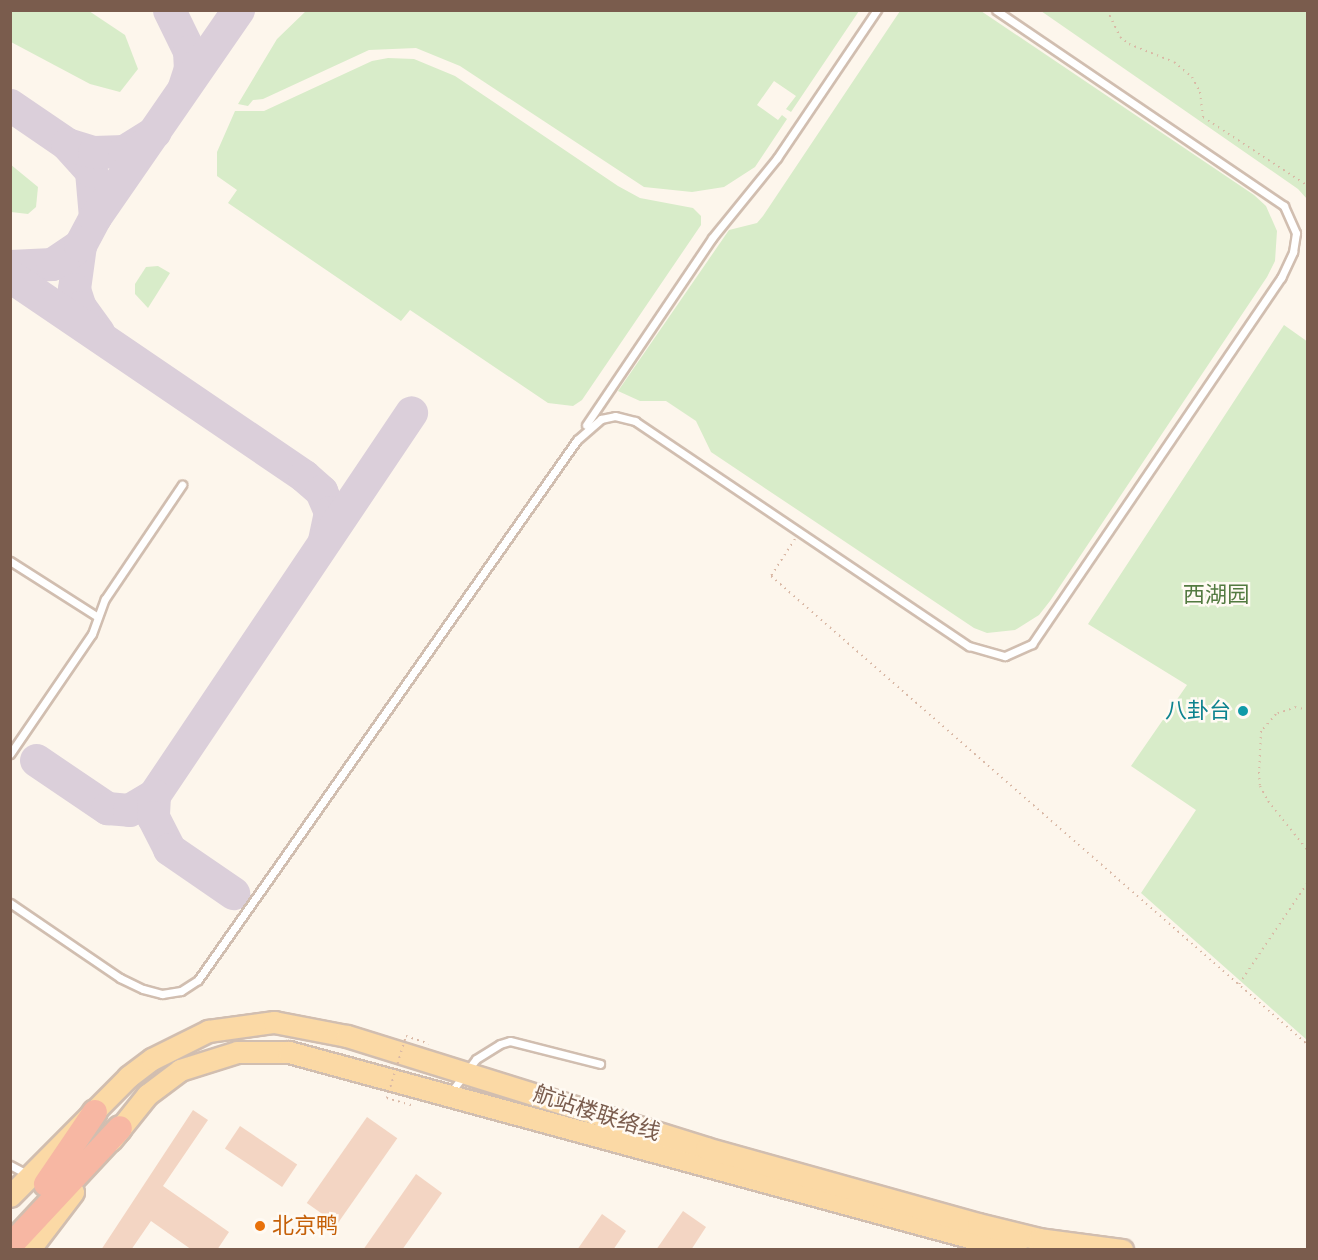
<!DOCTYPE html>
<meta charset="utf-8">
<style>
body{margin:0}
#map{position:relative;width:1318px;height:1260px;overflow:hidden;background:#fdf6ec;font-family:"PT Sans Narrow","Noto Sans SC",sans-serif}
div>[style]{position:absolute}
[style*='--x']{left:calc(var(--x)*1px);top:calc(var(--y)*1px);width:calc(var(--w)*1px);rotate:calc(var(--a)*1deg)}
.green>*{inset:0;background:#d8ecc9}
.taxiway>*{height:33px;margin:-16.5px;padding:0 16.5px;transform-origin:16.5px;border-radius:16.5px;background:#dbcfda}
.building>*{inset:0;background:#f3d5c3;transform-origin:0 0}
.path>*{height:2px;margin-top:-1px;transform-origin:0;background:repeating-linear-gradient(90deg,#d9b8a5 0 1.5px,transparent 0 6px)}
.roads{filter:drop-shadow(2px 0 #d1beb0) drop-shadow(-2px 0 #d1beb0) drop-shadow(0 2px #d1beb0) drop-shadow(0 -2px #d1beb0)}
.lane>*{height:7px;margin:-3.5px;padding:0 3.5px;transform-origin:3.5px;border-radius:3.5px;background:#fff}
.primary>*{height:21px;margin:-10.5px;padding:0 10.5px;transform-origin:10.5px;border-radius:10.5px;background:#fbd9a5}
.highway>*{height:24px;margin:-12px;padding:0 12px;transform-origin:12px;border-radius:12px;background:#f7b7a3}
.path-bridge>*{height:2px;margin-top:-1px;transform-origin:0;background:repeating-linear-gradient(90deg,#d9b8a5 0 1.5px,transparent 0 6px)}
.dots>*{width:16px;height:16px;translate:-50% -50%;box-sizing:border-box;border:3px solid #fffaf3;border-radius:50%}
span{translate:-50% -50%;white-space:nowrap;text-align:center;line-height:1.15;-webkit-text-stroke:5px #fffaf3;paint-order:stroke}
.park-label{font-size:22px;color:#537a41}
.culture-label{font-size:22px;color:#0d838f}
.right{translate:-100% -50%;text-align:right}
.street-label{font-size:22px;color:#7a5c4d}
.food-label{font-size:22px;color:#c56008}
.left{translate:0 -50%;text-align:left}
.frame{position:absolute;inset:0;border:12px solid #7a5c4d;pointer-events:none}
</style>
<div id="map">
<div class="green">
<div style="clip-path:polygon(11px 10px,89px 11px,125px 35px,138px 69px,120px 92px,90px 84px,11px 42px)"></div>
<div style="clip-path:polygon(307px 10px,859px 10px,859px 11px,791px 112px,786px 109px,796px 96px,774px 81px,757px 105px,778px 120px,782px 115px,787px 119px,755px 167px,724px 187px,692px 192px,644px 187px,460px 66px,416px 48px,369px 50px,263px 99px,253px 100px,248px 106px,238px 104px,277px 39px)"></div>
<div style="clip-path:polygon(900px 11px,981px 11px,1254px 195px,1266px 206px,1277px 231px,1275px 261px,1267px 277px,1050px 601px,1039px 615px,1015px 630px,987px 633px,974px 628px,711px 452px,696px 421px,666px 401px,640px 401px,618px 391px,729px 230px,757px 223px,763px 216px)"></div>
<div style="clip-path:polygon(1041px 11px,1307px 11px,1307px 199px,1298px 189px)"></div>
<div style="clip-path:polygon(388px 58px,414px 59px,455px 76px,618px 186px,640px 198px,693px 208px,701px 216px,701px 225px,582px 400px,573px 406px,548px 403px,410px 310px,401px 321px,228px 203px,237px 190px,217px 176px,217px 152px,235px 111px,264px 111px,372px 61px)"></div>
<div style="clip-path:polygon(10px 164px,38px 187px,36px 207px,28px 214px,11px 212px)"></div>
<div style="clip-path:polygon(158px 266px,170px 273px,148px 308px,135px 294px,135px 284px,146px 267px)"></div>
<div style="clip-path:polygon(1284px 325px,1308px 342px,1307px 1040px,1141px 893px,1196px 810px,1131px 766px,1187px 685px,1088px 624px)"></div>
</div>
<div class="taxiway">
<div style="--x:169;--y:10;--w:46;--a:64"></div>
<div style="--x:189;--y:51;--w:17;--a:87"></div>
<div style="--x:190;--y:68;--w:20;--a:108"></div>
<div style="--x:10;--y:105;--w:69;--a:34.4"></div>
<div style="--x:95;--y:217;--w:46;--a:-95"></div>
<div style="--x:91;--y:171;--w:36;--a:-132"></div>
<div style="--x:67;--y:144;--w:28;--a:17"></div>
<div style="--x:94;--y:152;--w:30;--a:-2"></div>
<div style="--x:124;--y:151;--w:36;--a:-32"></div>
<div style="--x:80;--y:245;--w:44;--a:97.8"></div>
<div style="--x:74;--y:289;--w:19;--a:72"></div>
<div style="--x:80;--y:307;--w:31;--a:54"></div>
<div style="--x:10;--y:266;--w:42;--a:-2.7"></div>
<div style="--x:52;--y:264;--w:34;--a:-34"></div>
<div style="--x:80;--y:245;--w:32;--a:-62"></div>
<div style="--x:95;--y:217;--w:252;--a:-55.4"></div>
<div style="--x:10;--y:276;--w:356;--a:34.2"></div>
<div style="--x:304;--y:476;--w:23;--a:41"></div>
<div style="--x:321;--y:491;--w:23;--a:67"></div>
<div style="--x:330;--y:512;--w:29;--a:102"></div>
<div style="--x:36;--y:760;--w:86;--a:34.1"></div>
<div style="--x:107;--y:808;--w:22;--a:5"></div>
<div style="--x:129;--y:810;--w:29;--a:-31"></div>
<div style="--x:154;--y:795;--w:461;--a:-56.1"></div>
<div style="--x:154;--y:795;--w:22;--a:93"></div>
<div style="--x:153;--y:817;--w:36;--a:63"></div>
<div style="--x:169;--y:849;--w:78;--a:34.5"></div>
</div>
<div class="building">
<div style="clip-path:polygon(193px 1110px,208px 1120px,163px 1186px,229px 1232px,217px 1250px,192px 1250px,151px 1221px,131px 1250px,101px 1250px)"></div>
<div style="left:367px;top:1117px;width:37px;height:105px;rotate:35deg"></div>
<div style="left:240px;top:1126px;width:69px;height:27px;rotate:34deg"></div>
<div style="clip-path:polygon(416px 1174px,442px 1193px,402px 1250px,363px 1250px)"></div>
<div style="clip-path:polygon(683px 1211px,706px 1227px,691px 1250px,656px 1250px)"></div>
<div style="clip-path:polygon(602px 1214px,626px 1231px,613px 1250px,577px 1250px)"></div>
</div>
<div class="path">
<div style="--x:1107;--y:10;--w:30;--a:64"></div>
<div style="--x:1120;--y:37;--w:11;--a:38"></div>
<div style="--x:1129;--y:44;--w:48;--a:21.8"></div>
<div style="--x:1174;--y:62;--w:23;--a:40"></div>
<div style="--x:1192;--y:77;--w:17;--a:62"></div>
<div style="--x:1200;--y:92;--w:25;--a:83"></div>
<div style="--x:1203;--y:117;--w:126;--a:33.3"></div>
<div style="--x:795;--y:539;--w:44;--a:123"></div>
<div style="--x:771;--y:576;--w:713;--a:41.13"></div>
<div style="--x:1308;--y:710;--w:12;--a:-166"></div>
<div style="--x:1296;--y:707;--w:21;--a:161"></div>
<div style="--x:1276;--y:714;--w:23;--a:131"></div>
<div style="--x:1261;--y:731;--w:41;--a:92.8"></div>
<div style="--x:1259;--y:772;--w:14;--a:86"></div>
<div style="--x:1260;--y:786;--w:17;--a:62"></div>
<div style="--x:1268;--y:801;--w:64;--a:51.3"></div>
<div style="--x:1239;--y:984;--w:123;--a:-55.9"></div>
</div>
<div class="roads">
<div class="lane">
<div style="--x:586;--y:425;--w:225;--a:-56"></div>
<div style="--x:712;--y:238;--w:103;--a:-50.9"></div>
<div style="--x:777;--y:158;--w:179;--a:-56"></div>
<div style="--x:10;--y:561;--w:104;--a:32.5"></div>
<div style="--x:10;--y:754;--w:145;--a:-55.7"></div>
<div style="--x:92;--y:634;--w:37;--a:-70"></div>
<div style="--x:105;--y:599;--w:138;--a:-56"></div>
<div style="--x:10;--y:903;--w:133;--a:34.3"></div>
<div style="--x:120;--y:978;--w:25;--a:26"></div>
<div style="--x:143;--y:989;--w:20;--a:15"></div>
<div style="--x:162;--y:994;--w:19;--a:-9"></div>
<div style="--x:181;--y:991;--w:20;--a:-33"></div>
<div style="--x:198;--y:980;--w:660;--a:-54.94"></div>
<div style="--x:577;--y:440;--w:32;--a:-41"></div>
<div style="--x:601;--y:419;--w:14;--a:-12"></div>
<div style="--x:615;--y:416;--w:21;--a:14"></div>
<div style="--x:635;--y:421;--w:403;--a:34"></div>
<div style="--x:969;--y:646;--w:37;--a:16"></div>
<div style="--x:1005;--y:656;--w:30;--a:-24"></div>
<div style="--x:1032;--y:644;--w:443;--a:-55.8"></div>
<div style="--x:1281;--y:278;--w:29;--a:-65"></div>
<div style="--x:1293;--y:252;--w:19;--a:-81"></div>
<div style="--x:1296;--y:233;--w:30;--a:-114"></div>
<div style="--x:1284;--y:206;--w:348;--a:-145.8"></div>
<div style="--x:451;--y:1092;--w:41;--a:-52.9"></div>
<div style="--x:476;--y:1059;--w:28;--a:-32"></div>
<div style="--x:500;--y:1044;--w:10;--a:-17"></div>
<div style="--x:510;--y:1041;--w:93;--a:14.3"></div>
<div style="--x:10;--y:1165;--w:19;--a:28"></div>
</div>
<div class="primary">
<div style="--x:111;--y:1140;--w:58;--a:-51.3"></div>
<div style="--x:147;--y:1095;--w:41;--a:-37.1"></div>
<div style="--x:180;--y:1070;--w:60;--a:-17.5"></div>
<div style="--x:237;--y:1052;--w:52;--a:0"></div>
<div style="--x:289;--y:1052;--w:754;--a:15.22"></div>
<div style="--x:10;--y:1196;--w:168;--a:-45.2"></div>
<div style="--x:128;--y:1077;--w:30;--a:-37"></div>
<div style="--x:152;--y:1059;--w:63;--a:-26.6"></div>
<div style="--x:208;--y:1031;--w:67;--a:-7.8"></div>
<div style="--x:274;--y:1022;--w:74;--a:10.9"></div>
<div style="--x:347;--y:1036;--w:376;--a:17.3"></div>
<div style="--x:706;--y:1148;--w:282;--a:15.6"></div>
<div style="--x:978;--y:1224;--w:63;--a:13.8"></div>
<div style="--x:1039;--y:1239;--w:84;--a:7.5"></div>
<div style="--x:29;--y:1250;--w:73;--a:-52.8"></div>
</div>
<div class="highway">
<div style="--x:46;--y:1184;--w:87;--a:-55.8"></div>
<div style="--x:10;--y:1246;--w:161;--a:-47"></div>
</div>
</div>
<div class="path-bridge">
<div style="--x:411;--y:1105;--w:25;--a:-164"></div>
<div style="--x:387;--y:1098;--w:65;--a:-73"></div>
<div style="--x:406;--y:1036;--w:24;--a:19"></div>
</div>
<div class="dots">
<div style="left:1243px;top:711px;background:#0f9aa8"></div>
<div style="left:260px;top:1226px;background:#e8710a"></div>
</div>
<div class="park-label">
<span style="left:1216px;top:595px">西湖园</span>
</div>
<div class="culture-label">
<span class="right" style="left:1231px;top:711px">八卦台</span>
</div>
<div class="street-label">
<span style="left:597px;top:1113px;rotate:18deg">航站楼联络线</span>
</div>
<div class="food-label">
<span class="left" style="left:272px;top:1226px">北京鸭</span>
</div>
<div class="frame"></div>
</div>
